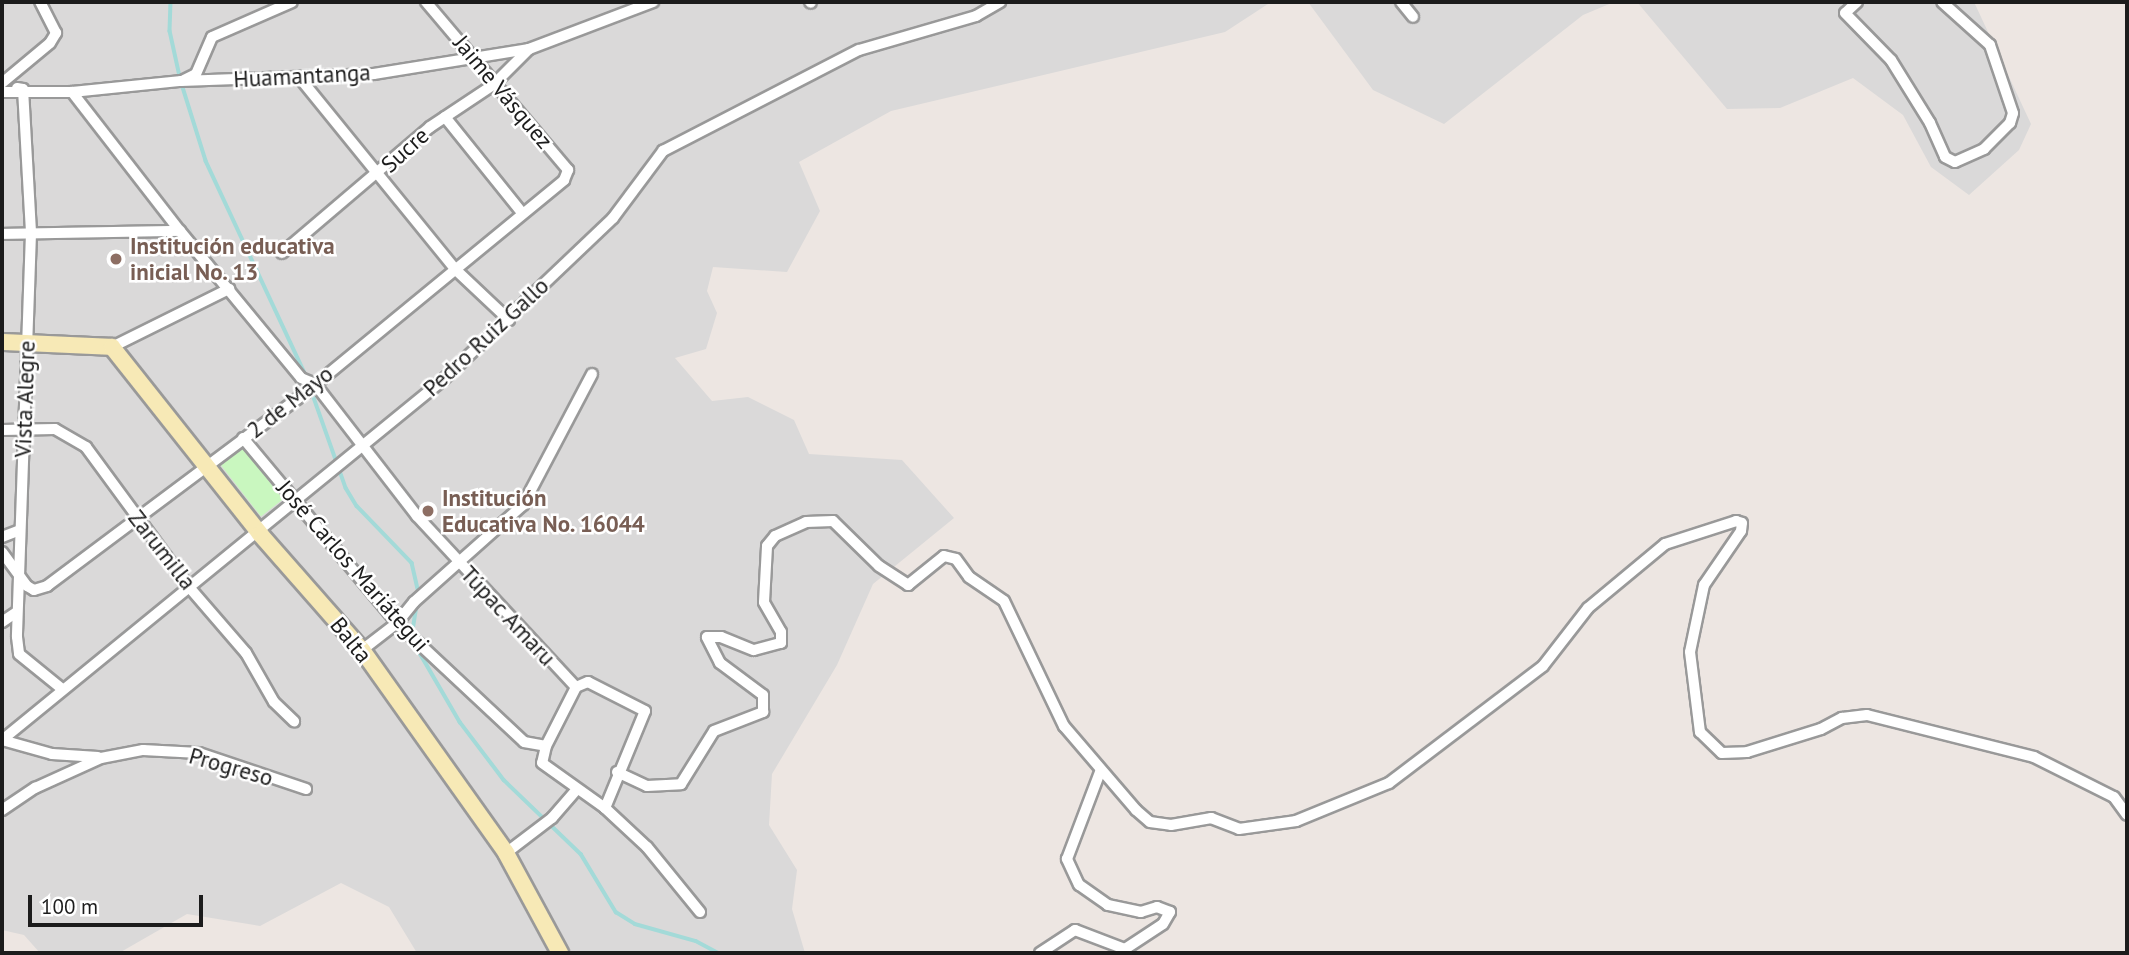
<!DOCTYPE html>
<meta charset="utf-8">
<style>
body{margin:0}
#map{position:relative;width:2129px;height:955px;overflow:hidden;background:#ede6e2;font-family:"PT Sans",sans-serif}
div>[style]{position:absolute}
[style*='--x']{left:calc(var(--x)*1px);top:calc(var(--y)*1px);width:calc(var(--w)*1px);rotate:calc(var(--a)*1deg)}
.residential>*{inset:0;background:#dad9d9}
.park>*{inset:0;background:#c9f7bf;transform-origin:0 0}
.stream>*{height:3.5px;margin:-1.75px;padding:0 1.75px;transform-origin:1.75px;border-radius:1.75px;background:#a3dad8}
.roads{filter:drop-shadow(2px 0 #999) drop-shadow(-2px 0 #999) drop-shadow(0 2px #999) drop-shadow(0 -2px #999)}
.street>*{height:10px;margin:-5px;padding:0 5px;transform-origin:5px;border-radius:5px;background:#fff}
.secondary>*{height:16px;margin:-8px;padding:0 8px;transform-origin:8px;border-radius:8px;background:#f7e9b6}
.dots>*{width:19px;height:19px;translate:-50% -50%;box-sizing:border-box;border:4px solid #fff;border-radius:50%}
span{translate:-50% -50%;white-space:nowrap;text-align:center;line-height:1.15;-webkit-text-stroke:5px #fff;paint-order:stroke}
.street-label{font-size:23px;color:#1c1c1c}
.education-label{font-size:23px;color:#785e54;font-weight:700}
.left{translate:0 -50%;text-align:left}
.frame{position:absolute;inset:0;border:4px solid #1c1c1c;pointer-events:none}
.scale{position:absolute;left:28px;top:895px;width:175px;height:32px;box-sizing:border-box;border:4px solid #1c1c1c;border-top:0;padding-left:9px;font-size:21px;line-height:24px;white-space:nowrap;color:#1c1c1c;-webkit-text-stroke:5px #fff;paint-order:stroke}
</style>
<div id="map">
<div class="residential">
<div style="clip-path:polygon(2px 2px,1271px 2px,1225px 32px,891px 111px,799px 162px,820px 211px,787px 272px,713px 267px,707px 291px,717px 313px,706px 349px,675px 358px,712px 401px,748px 397px,794px 420px,809px 454px,902px 460px,954px 518px,873px 584px,837px 665px,772px 774px,769px 825px,797px 870px,792px 909px,805px 953px,417px 953px,389px 907px,341px 883px,260px 926px,187px 914px,119px 953px,40px 953px,24px 935px,2px 930px)"></div>
<div style="clip-path:polygon(1308px 2px,1614px 2px,1583px 15px,1444px 124px,1373px 90px)"></div>
<div style="clip-path:polygon(1637px 2px,1974px 2px,2031px 124px,2019px 150px,1969px 195px,1931px 167px,1903px 115px,1853px 78px,1780px 108px,1727px 109px)"></div>
</div>
<div class="park">
<div style="left:243px;top:448px;width:65px;height:28px;rotate:52deg"></div>
</div>
<div class="stream">
<div style="--x:171;--y:2;--w:29;--a:92"></div>
<div style="--x:170;--y:31;--w:51;--a:77.6"></div>
<div style="--x:181;--y:81;--w:84;--a:72.6"></div>
<div style="--x:206;--y:161;--w:239;--a:65"></div>
<div style="--x:312;--y:392;--w:102;--a:70.5"></div>
<div style="--x:346;--y:488;--w:21;--a:59"></div>
<div style="--x:357;--y:506;--w:79;--a:46"></div>
<div style="--x:412;--y:563;--w:32;--a:77"></div>
<div style="--x:412;--y:634;--w:30;--a:-81"></div>
<div style="--x:417;--y:648;--w:86;--a:59.8"></div>
<div style="--x:460;--y:722;--w:73;--a:52.8"></div>
<div style="--x:504;--y:780;--w:107;--a:43.9"></div>
<div style="--x:581;--y:854;--w:68;--a:58.9"></div>
<div style="--x:616;--y:912;--w:22;--a:32"></div>
<div style="--x:635;--y:924;--w:63;--a:15.6"></div>
<div style="--x:696;--y:941;--w:26;--a:28"></div>
</div>
<div class="roads">
<div class="street">
<div style="--x:810;--y:2;--w:1;--a:45"></div>
<div style="--x:1401;--y:2;--w:19;--a:51"></div>
<div style="--x:1857;--y:2;--w:16;--a:137"></div>
<div style="--x:1845;--y:13;--w:66;--a:45.6"></div>
<div style="--x:1891;--y:60;--w:74;--a:58.2"></div>
<div style="--x:1930;--y:123;--w:37;--a:66"></div>
<div style="--x:1945;--y:157;--w:11;--a:27"></div>
<div style="--x:1955;--y:162;--w:32;--a:-24"></div>
<div style="--x:1984;--y:149;--w:37;--a:-45"></div>
<div style="--x:2010;--y:123;--w:10;--a:-73"></div>
<div style="--x:2013;--y:113;--w:72;--a:-108.7"></div>
<div style="--x:1990;--y:45;--w:64;--a:-138.1"></div>
<div style="--x:299;--y:77;--w:249;--a:50.9"></div>
<div style="--x:456;--y:270;--w:73;--a:43.3"></div>
<div style="--x:184;--y:80;--w:13;--a:-27"></div>
<div style="--x:196;--y:74;--w:40;--a:-66.6"></div>
<div style="--x:212;--y:37;--w:87;--a:-23.6"></div>
<div style="--x:2;--y:83;--w:62;--a:-39.8"></div>
<div style="--x:50;--y:43;--w:12;--a:-59"></div>
<div style="--x:56;--y:33;--w:35;--a:-117"></div>
<div style="--x:17;--y:88;--w:6;--a:9"></div>
<div style="--x:23;--y:89;--w:144;--a:86.8"></div>
<div style="--x:31;--y:233;--w:404;--a:92"></div>
<div style="--x:17;--y:637;--w:17;--a:83"></div>
<div style="--x:19;--y:654;--w:55;--a:39.1"></div>
<div style="--x:2;--y:92;--w:70;--a:0"></div>
<div style="--x:72;--y:92;--w:110;--a:-5.8"></div>
<div style="--x:181;--y:81;--w:193;--a:-2.1"></div>
<div style="--x:374;--y:74;--w:157;--a:-9.2"></div>
<div style="--x:529;--y:49;--w:133;--a:-20.8"></div>
<div style="--x:72;--y:92;--w:176;--a:52.2"></div>
<div style="--x:180;--y:231;--w:190;--a:50.5"></div>
<div style="--x:301;--y:378;--w:15;--a:23"></div>
<div style="--x:315;--y:384;--w:167;--a:52.3"></div>
<div style="--x:417;--y:516;--w:233;--a:47.1"></div>
<div style="--x:445;--y:117;--w:124;--a:51.2"></div>
<div style="--x:2;--y:234;--w:178;--a:-1"></div>
<div style="--x:282;--y:253;--w:194;--a:-40.4"></div>
<div style="--x:430;--y:127;--w:76;--a:-33.7"></div>
<div style="--x:493;--y:85;--w:51;--a:-45"></div>
<div style="--x:112;--y:347;--w:131;--a:-26.4"></div>
<div style="--x:2;--y:430;--w:53;--a:-1.1"></div>
<div style="--x:55;--y:429;--w:36;--a:30"></div>
<div style="--x:86;--y:447;--w:174;--a:53.7"></div>
<div style="--x:189;--y:587;--w:87;--a:49.2"></div>
<div style="--x:246;--y:653;--w:56;--a:60.3"></div>
<div style="--x:274;--y:702;--w:28;--a:44"></div>
<div style="--x:243;--y:438;--w:241;--a:50.2"></div>
<div style="--x:397;--y:623;--w:174;--a:43.1"></div>
<div style="--x:524;--y:742;--w:22;--a:10"></div>
<div style="--x:546;--y:746;--w:17;--a:103"></div>
<div style="--x:542;--y:763;--w:77;--a:35.5"></div>
<div style="--x:605;--y:808;--w:57;--a:42.9"></div>
<div style="--x:647;--y:847;--w:84;--a:50.8"></div>
<div style="--x:2;--y:537;--w:19;--a:-21"></div>
<div style="--x:2;--y:552;--w:42;--a:53.7"></div>
<div style="--x:27;--y:586;--w:8;--a:30"></div>
<div style="--x:34;--y:590;--w:14;--a:-17"></div>
<div style="--x:47;--y:586;--w:329;--a:-36.8"></div>
<div style="--x:310;--y:389;--w:329;--a:-39.4"></div>
<div style="--x:564;--y:180;--w:11;--a:-68"></div>
<div style="--x:568;--y:170;--w:220;--a:-130.2"></div>
<div style="--x:2;--y:622;--w:18;--a:-34"></div>
<div style="--x:362;--y:650;--w:44;--a:-37.6"></div>
<div style="--x:397;--y:623;--w:27;--a:-51"></div>
<div style="--x:414;--y:602;--w:146;--a:-41.7"></div>
<div style="--x:523;--y:505;--w:148;--a:-62.2"></div>
<div style="--x:576;--y:687;--w:13;--a:-23"></div>
<div style="--x:588;--y:682;--w:64;--a:27"></div>
<div style="--x:645;--y:711;--w:105;--a:112.4"></div>
<div style="--x:2;--y:740;--w:571;--a:-39.24"></div>
<div style="--x:444;--y:379;--w:233;--a:-43.6"></div>
<div style="--x:613;--y:218;--w:84;--a:-53.3"></div>
<div style="--x:663;--y:151;--w:220;--a:-27.3"></div>
<div style="--x:859;--y:50;--w:122;--a:-16.2"></div>
<div style="--x:976;--y:16;--w:28;--a:-30"></div>
<div style="--x:2;--y:740;--w:52;--a:15.6"></div>
<div style="--x:52;--y:754;--w:46;--a:3.7"></div>
<div style="--x:546;--y:746;--w:66;--a:-63"></div>
<div style="--x:617;--y:772;--w:33;--a:25"></div>
<div style="--x:647;--y:786;--w:34;--a:-3"></div>
<div style="--x:681;--y:784;--w:62;--a:-58.1"></div>
<div style="--x:714;--y:731;--w:53;--a:-21.2"></div>
<div style="--x:763;--y:712;--w:17;--a:-90"></div>
<div style="--x:763;--y:695;--w:54;--a:-143.3"></div>
<div style="--x:720;--y:663;--w:29;--a:-117"></div>
<div style="--x:707;--y:637;--w:14;--a:0"></div>
<div style="--x:721;--y:637;--w:35;--a:22"></div>
<div style="--x:754;--y:650;--w:28;--a:-15"></div>
<div style="--x:781;--y:643;--w:11;--a:-90"></div>
<div style="--x:781;--y:632;--w:34;--a:-120"></div>
<div style="--x:764;--y:602;--w:56;--a:-86.9"></div>
<div style="--x:767;--y:546;--w:13;--a:-51"></div>
<div style="--x:775;--y:536;--w:34;--a:-24"></div>
<div style="--x:806;--y:522;--w:27;--a:-2"></div>
<div style="--x:833;--y:521;--w:64;--a:44.4"></div>
<div style="--x:879;--y:566;--w:35;--a:33"></div>
<div style="--x:908;--y:585;--w:46;--a:-38.9"></div>
<div style="--x:944;--y:556;--w:12;--a:14"></div>
<div style="--x:956;--y:559;--w:22;--a:54"></div>
<div style="--x:969;--y:577;--w:42;--a:34.4"></div>
<div style="--x:1004;--y:601;--w:139;--a:64.4"></div>
<div style="--x:1064;--y:726;--w:111;--a:49.4"></div>
<div style="--x:1136;--y:810;--w:18;--a:41"></div>
<div style="--x:1150;--y:822;--w:21;--a:8"></div>
<div style="--x:1171;--y:825;--w:41;--a:-9.9"></div>
<div style="--x:1211;--y:818;--w:30;--a:21"></div>
<div style="--x:1239;--y:829;--w:58;--a:-8"></div>
<div style="--x:1296;--y:821;--w:100;--a:-22.2"></div>
<div style="--x:1389;--y:783;--w:193;--a:-37.2"></div>
<div style="--x:1543;--y:666;--w:73;--a:-52.2"></div>
<div style="--x:1588;--y:608;--w:100;--a:-39.7"></div>
<div style="--x:1665;--y:544;--w:75;--a:-17.9"></div>
<div style="--x:1736;--y:521;--w:6;--a:18"></div>
<div style="--x:1742;--y:523;--w:8;--a:97"></div>
<div style="--x:1741;--y:531;--w:65;--a:124.4"></div>
<div style="--x:1704;--y:585;--w:68;--a:101.8"></div>
<div style="--x:1690;--y:652;--w:81;--a:82.9"></div>
<div style="--x:1700;--y:732;--w:30;--a:44"></div>
<div style="--x:1722;--y:753;--w:25;--a:-2"></div>
<div style="--x:1747;--y:752;--w:77;--a:-17.3"></div>
<div style="--x:1821;--y:729;--w:24;--a:-28"></div>
<div style="--x:1842;--y:718;--w:25;--a:-7"></div>
<div style="--x:1867;--y:715;--w:172;--a:14.1"></div>
<div style="--x:2034;--y:757;--w:89;--a:26.6"></div>
<div style="--x:2114;--y:797;--w:22;--a:54"></div>
<div style="--x:2;--y:810;--w:40;--a:-34"></div>
<div style="--x:35;--y:788;--w:72;--a:-24.4"></div>
<div style="--x:101;--y:758;--w:43;--a:-10.8"></div>
<div style="--x:143;--y:750;--w:56;--a:3.1"></div>
<div style="--x:199;--y:753;--w:113;--a:18.6"></div>
<div style="--x:506;--y:853;--w:58;--a:-37.3"></div>
<div style="--x:552;--y:818;--w:38;--a:-49"></div>
<div style="--x:1040;--y:953;--w:42;--a:-33.3"></div>
<div style="--x:1075;--y:930;--w:53;--a:20.8"></div>
<div style="--x:1125;--y:949;--w:45;--a:-33.3"></div>
<div style="--x:1163;--y:924;--w:14;--a:-60"></div>
<div style="--x:1170;--y:912;--w:14;--a:-159"></div>
<div style="--x:1157;--y:907;--w:17;--a:163"></div>
<div style="--x:1141;--y:912;--w:34;--a:-168"></div>
<div style="--x:1108;--y:905;--w:35;--a:-145"></div>
<div style="--x:1079;--y:885;--w:29;--a:-115"></div>
<div style="--x:1067;--y:859;--w:93;--a:-69.2"></div>
</div>
<div class="secondary">
<div style="--x:2;--y:342;--w:110;--a:2.6"></div>
<div style="--x:112;--y:347;--w:238;--a:51.6"></div>
<div style="--x:260;--y:534;--w:154;--a:48.7"></div>
<div style="--x:362;--y:650;--w:249;--a:54.6"></div>
<div style="--x:506;--y:853;--w:114;--a:61.6"></div>
</div>
</div>
<div class="dots">
<div style="left:116px;top:259px;background:#8d6e63"></div>
<div style="left:428px;top:511px;background:#8d6e63"></div>
</div>
<div class="street-label">
<span style="left:302px;top:76px;rotate:-3deg">Huamantanga</span>
<span style="left:503px;top:92px;rotate:50deg">Jaime Vásquez</span>
<span style="left:405px;top:150px;rotate:-42deg">Sucre</span>
<span style="left:486px;top:337px;rotate:-43deg">Pedro Ruiz Gallo</span>
<span style="left:25px;top:399px;rotate:-88deg">Vista Alegre</span>
<span style="left:290px;top:402px;rotate:-38deg">2 de Mayo</span>
<span style="left:162px;top:550px;rotate:52deg">Zarumilla</span>
<span style="left:353px;top:566px;rotate:49deg">José Carlos Mariátegui</span>
<span style="left:508px;top:616px;rotate:47deg">Túpac Amaru</span>
<span style="left:351px;top:640px;rotate:51deg">Balta</span>
<span style="left:231px;top:767px;rotate:16deg">Progreso</span>
</div>
<div class="education-label">
<span class="left" style="left:130px;top:259px">Institución educativa<br>inicial No. 13</span>
<span class="left" style="left:442px;top:511px">Institución<br>Educativa No. 16044</span>
</div>
<div class="frame"></div>
<div class="scale">100 m</div>
</div>
